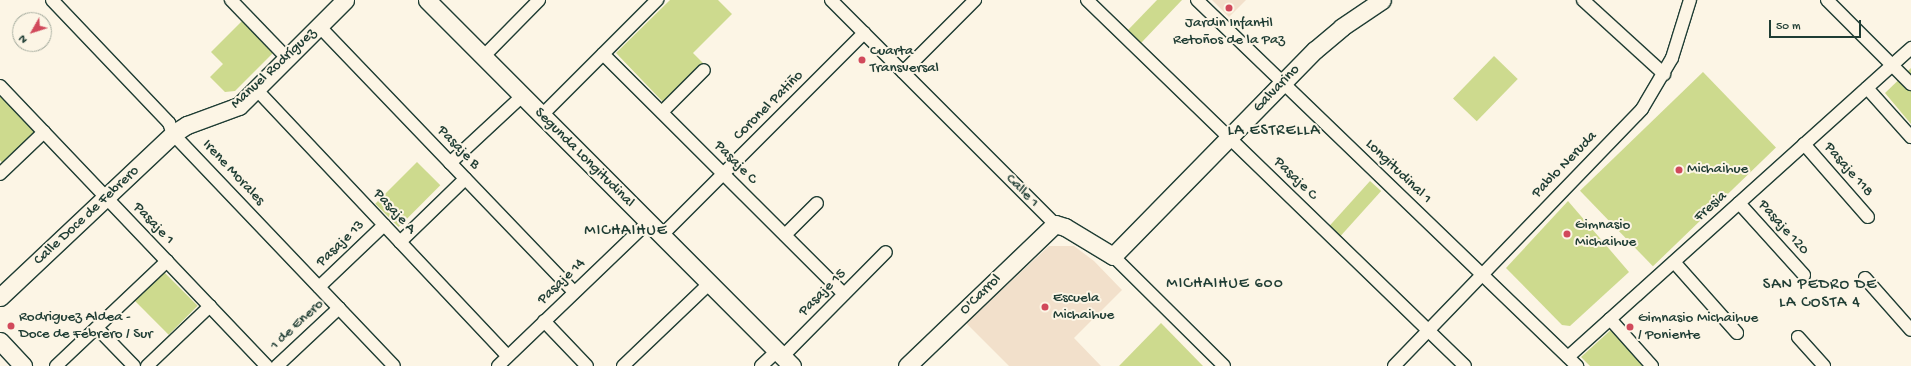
<!DOCTYPE html>
<meta charset="utf-8">
<style>
body{margin:0}
#map{position:relative;width:1911px;height:366px;overflow:hidden;background:#fcf5e5;font-family:"Gochi Hand",sans-serif}
div>[style]{position:absolute}
[style*='--x']{left:calc(var(--x)*1px);top:calc(var(--y)*1px);width:calc(var(--w)*1px);rotate:calc(var(--a)*1deg)}
.built>*{inset:0;background:#f2e0cb}
.green>*{inset:0;background:#cdda8e;transform-origin:0 0}
.roads{filter:drop-shadow(1px 0 #1f3d34) drop-shadow(-1px 0 #1f3d34) drop-shadow(0 1px #1f3d34) drop-shadow(0 -1px #1f3d34)}
.street>*{height:12px;margin:-6px;padding:0 6px;transform-origin:6px;border-radius:6px;background:#fcf5e5}
.secondary>*{height:17px;margin:-8.5px;padding:0 8.5px;transform-origin:8.5px;border-radius:8.5px;background:#fcf5e5}
.dots>*{width:11px;height:11px;translate:-50% -50%;box-sizing:border-box;border:2px solid #fcf5e5;border-radius:50%}
span{translate:-50% -50%;white-space:nowrap;text-align:center;line-height:1.15;-webkit-text-stroke:4px #fcf5e5;paint-order:stroke}
.poi-label{font-size:15px;color:#1f3d34}
.left{translate:0 -50%;text-align:left}
.street-label{font-size:15px;color:#1f3d34}
.neighbourhood-label{font-size:16px;color:#1f3d34;letter-spacing:1px}
.north{position:absolute;left:12px;top:12px;width:40px;height:40px;box-sizing:border-box;background:#fcf5e5;border:1px solid #a4ab9e;border-radius:50%;rotate:231deg;font-size:11px;font-weight:700;line-height:16px;text-align:center;color:#1f3d34}
.north::after{content:'';display:block;margin:auto;width:14px;height:18px;background:#d1495b;clip-path:polygon(50% 0,100% 100%,50% 72%,0 100%)}
.scale{position:absolute;left:1769px;top:20px;width:92px;height:18px;box-sizing:border-box;border:2px solid #1f3d34;border-top:0;padding-left:5px;font-size:12px;line-height:14px;white-space:nowrap;color:#1f3d34;-webkit-text-stroke:3px #fcf5e5;paint-order:stroke}
</style>
<div id="map">
<div class="built">
<div style="clip-path:polygon(1212px 0,1246px 0,1229px 17px)"></div>
<div style="clip-path:polygon(1049px 246px,1074px 246px,1094px 261px,1122px 290px,1074px 338px,1101px 366px,1009px 366px,966px 323px)"></div>
</div>
<div class="green">
<div style="clip-path:polygon(670px 0,718px 0,732px 14px,693px 53px,704px 64px,664px 103px,616px 53px)"></div>
<div style="clip-path:polygon(1157px 0,1182px 0,1141px 43px,1128px 30px)"></div>
<div style="clip-path:polygon(244px 19px,275px 51px,235px 91px,225px 92px,210px 77px,223px 64px,211px 52px)"></div>
<div style="left:1494px;top:56px;width:33px;height:59px;rotate:44deg"></div>
<div style="clip-path:polygon(1911px 68px,1911px 124px,1885px 93px)"></div>
<div style="left:1703px;top:72px;width:105px;height:171px;rotate:46deg"></div>
<div style="clip-path:polygon(0 97px,5px 97px,38px 130px,3px 164px,0 160px)"></div>
<div style="left:417px;top:162px;width:33px;height:59px;rotate:45deg"></div>
<div style="left:1370px;top:181px;width:15px;height:62px;rotate:42deg"></div>
<div style="clip-path:polygon(1568px 201px,1629px 272px,1570px 326px,1562px 325px,1506px 268px)"></div>
<div style="left:163px;top:271px;width:49px;height:41px;rotate:45deg"></div>
<div style="clip-path:polygon(1161px 323px,1203px 366px,1119px 366px)"></div>
<div style="clip-path:polygon(1613px 328px,1645px 366px,1590px 366px,1581px 357px)"></div>
</div>
<div class="roads">
<div class="street">
<div style="--x:52;--y:0;--w:170;--a:46.4"></div>
<div style="--x:169;--y:123;--w:12;--a:70"></div>
<div style="--x:173;--y:134;--w:320;--a:46.4"></div>
<div style="--x:231;--y:0;--w:81;--a:46"></div>
<div style="--x:831;--y:0;--w:317;--a:45"></div>
<div style="--x:1087;--y:0;--w:526;--a:44.08"></div>
<div style="--x:1197;--y:0;--w:528;--a:43.92"></div>
<div style="--x:1583;--y:0;--w:110;--a:42.4"></div>
<div style="--x:1827;--y:0;--w:119;--a:45"></div>
<div style="--x:319;--y:26;--w:368;--a:46.2"></div>
<div style="--x:603;--y:54;--w:340;--a:44.9"></div>
<div style="--x:483;--y:57;--w:80;--a:-45.5"></div>
<div style="--x:903;--y:72;--w:102;--a:-45"></div>
<div style="--x:0;--y:86;--w:387;--a:46.4"></div>
<div style="--x:1867;--y:88;--w:66;--a:48.1"></div>
<div style="--x:256;--y:89;--w:367;--a:46.7"></div>
<div style="--x:662;--y:112;--w:59;--a:-45"></div>
<div style="--x:542;--y:115;--w:163;--a:-45"></div>
<div style="--x:1804;--y:144;--w:97;--a:48.8"></div>
<div style="--x:450;--y:163;--w:98;--a:-42.9"></div>
<div style="--x:0;--y:174;--w:61;--a:-43.7"></div>
<div style="--x:1739;--y:203;--w:97;--a:47.9"></div>
<div style="--x:662;--y:235;--w:286;--a:-45"></div>
<div style="--x:785;--y:235;--w:45;--a:-45"></div>
<div style="--x:400;--y:242;--w:91;--a:-44.1"></div>
<div style="--x:1113;--y:256;--w:156;--a:44.7"></div>
<div style="--x:1674;--y:262;--w:95;--a:48.4"></div>
<div style="--x:1865;--y:278;--w:69;--a:48.5"></div>
<div style="--x:319;--y:287;--w:90;--a:-43.6"></div>
<div style="--x:1610;--y:319;--w:63;--a:48.2"></div>
<div style="--x:544;--y:321;--w:62;--a:46.3"></div>
<div style="--x:97;--y:328;--w:53;--a:45.8"></div>
<div style="--x:1798;--y:337;--w:39;--a:48"></div>
<div style="--x:783;--y:356;--w:146;--a:-45.3"></div>
<div style="--x:1568;--y:357;--w:462;--a:-42"></div>
<div style="--x:56;--y:366;--w:153;--a:-43.4"></div>
<div style="--x:147;--y:366;--w:87;--a:-43.6"></div>
<div style="--x:277;--y:366;--w:85;--a:-43.1"></div>
<div style="--x:498;--y:366;--w:208;--a:-43.8"></div>
<div style="--x:623;--y:366;--w:120;--a:-43.7"></div>
<div style="--x:761;--y:366;--w:22;--a:-43"></div>
<div style="--x:1394;--y:366;--w:357;--a:-46"></div>
<div style="--x:1642;--y:109;--w:59;--a:-59.5"></div>
<div style="--x:1672;--y:58;--w:61;--a:-72.8"></div>
</div>
<div class="secondary">
<div style="--x:427;--y:0;--w:517;--a:45.08"></div>
<div style="--x:0;--y:297;--w:238;--a:-43.3"></div>
<div style="--x:173;--y:134;--w:17;--a:-33"></div>
<div style="--x:187;--y:125;--w:55;--a:-20.1"></div>
<div style="--x:239;--y:106;--w:150;--a:-45"></div>
<div style="--x:0;--y:341;--w:34;--a:47"></div>
<div style="--x:907;--y:366;--w:205;--a:-43.8"></div>
<div style="--x:1055;--y:224;--w:10;--a:17"></div>
<div style="--x:1065;--y:227;--w:56;--a:31.1"></div>
<div style="--x:1113;--y:256;--w:289;--a:-45.6"></div>
<div style="--x:1315;--y:50;--w:35;--a:-40"></div>
<div style="--x:1342;--y:27;--w:48;--a:-34"></div>
</div>
</div>
<div class="dots">
<div style="left:1229px;top:8px;background:#d1495b"></div>
<div style="left:862px;top:60px;background:#d1495b"></div>
<div style="left:1679px;top:170px;background:#d1495b"></div>
<div style="left:1567px;top:234px;background:#d1495b"></div>
<div style="left:1045px;top:307px;background:#d1495b"></div>
<div style="left:11px;top:326px;background:#d1495b"></div>
<div style="left:1630px;top:327px;background:#d1495b"></div>
</div>
<div class="poi-label">
<span style="left:1229px;top:32px">Jardin Infantil<br>Retoños de la Paz</span>
<span class="left" style="left:870px;top:60px">Cuarta<br>Transversal</span>
<span class="left" style="left:1687px;top:170px">Michaihue</span>
<span class="left" style="left:1575px;top:234px">Gimnasio<br>Michaihue</span>
<span class="left" style="left:1053px;top:307px">Escuela<br>Michaihue</span>
<span class="left" style="left:19px;top:326px">Rodriguez Aldea -<br>Doce de Febrero / Sur</span>
<span class="left" style="left:1638px;top:327px">Gimnasio Michaihue<br>/ Poniente</span>
</div>
<div class="street-label">
<span style="left:274px;top:69px;rotate:-43deg">Manuel Rodríguez</span>
<span style="left:1277px;top:89px;rotate:-46deg">Galvarino</span>
<span style="left:769px;top:106px;rotate:-45deg">Coronel Patiño</span>
<span style="left:458px;top:148px;rotate:46deg">Pasaje B</span>
<span style="left:584px;top:158px;rotate:45deg">Segunda Longitudinal</span>
<span style="left:735px;top:163px;rotate:45deg">Pasaje C</span>
<span style="left:1565px;top:165px;rotate:-46deg">Pablo Neruda</span>
<span style="left:1848px;top:170px;rotate:49deg">Pasaje 118</span>
<span style="left:1398px;top:172px;rotate:44deg">Longitudinal 1</span>
<span style="left:233px;top:173px;rotate:47deg">Irene Morales</span>
<span style="left:1295px;top:179px;rotate:44deg">Pasaje C</span>
<span style="left:1022px;top:191px;rotate:45deg">Calle 1</span>
<span style="left:1711px;top:207px;rotate:-42deg">Fresia</span>
<span style="left:394px;top:212px;rotate:47deg">Pasaje A</span>
<span style="left:87px;top:216px;rotate:-43deg">Calle Doce de Febrero</span>
<span style="left:153px;top:224px;rotate:46deg">Pasaje 1</span>
<span style="left:1783px;top:228px;rotate:48deg">Pasaje 120</span>
<span style="left:341px;top:244px;rotate:-44deg">Pasaje 13</span>
<span style="left:562px;top:282px;rotate:-44deg">Pasaje 14</span>
<span style="left:823px;top:293px;rotate:-45deg">Pasaje 15</span>
<span style="left:981px;top:295px;rotate:-44deg">O'Carrol</span>
<span style="left:297px;top:325px;rotate:-43deg">1 de Enero</span>
</div>
<div class="neighbourhood-label">
<span style="left:1274px;top:132px">LA ESTRELLA</span>
<span style="left:626px;top:232px">MICHAIHUE</span>
<span style="left:1225px;top:285px">MICHAIHUE 600</span>
<span style="left:1820px;top:295px">SAN PEDRO DE<br>LA COSTA 4</span>
</div>
<div class="north">N</div>
<div class="scale">50 m</div>
</div>
